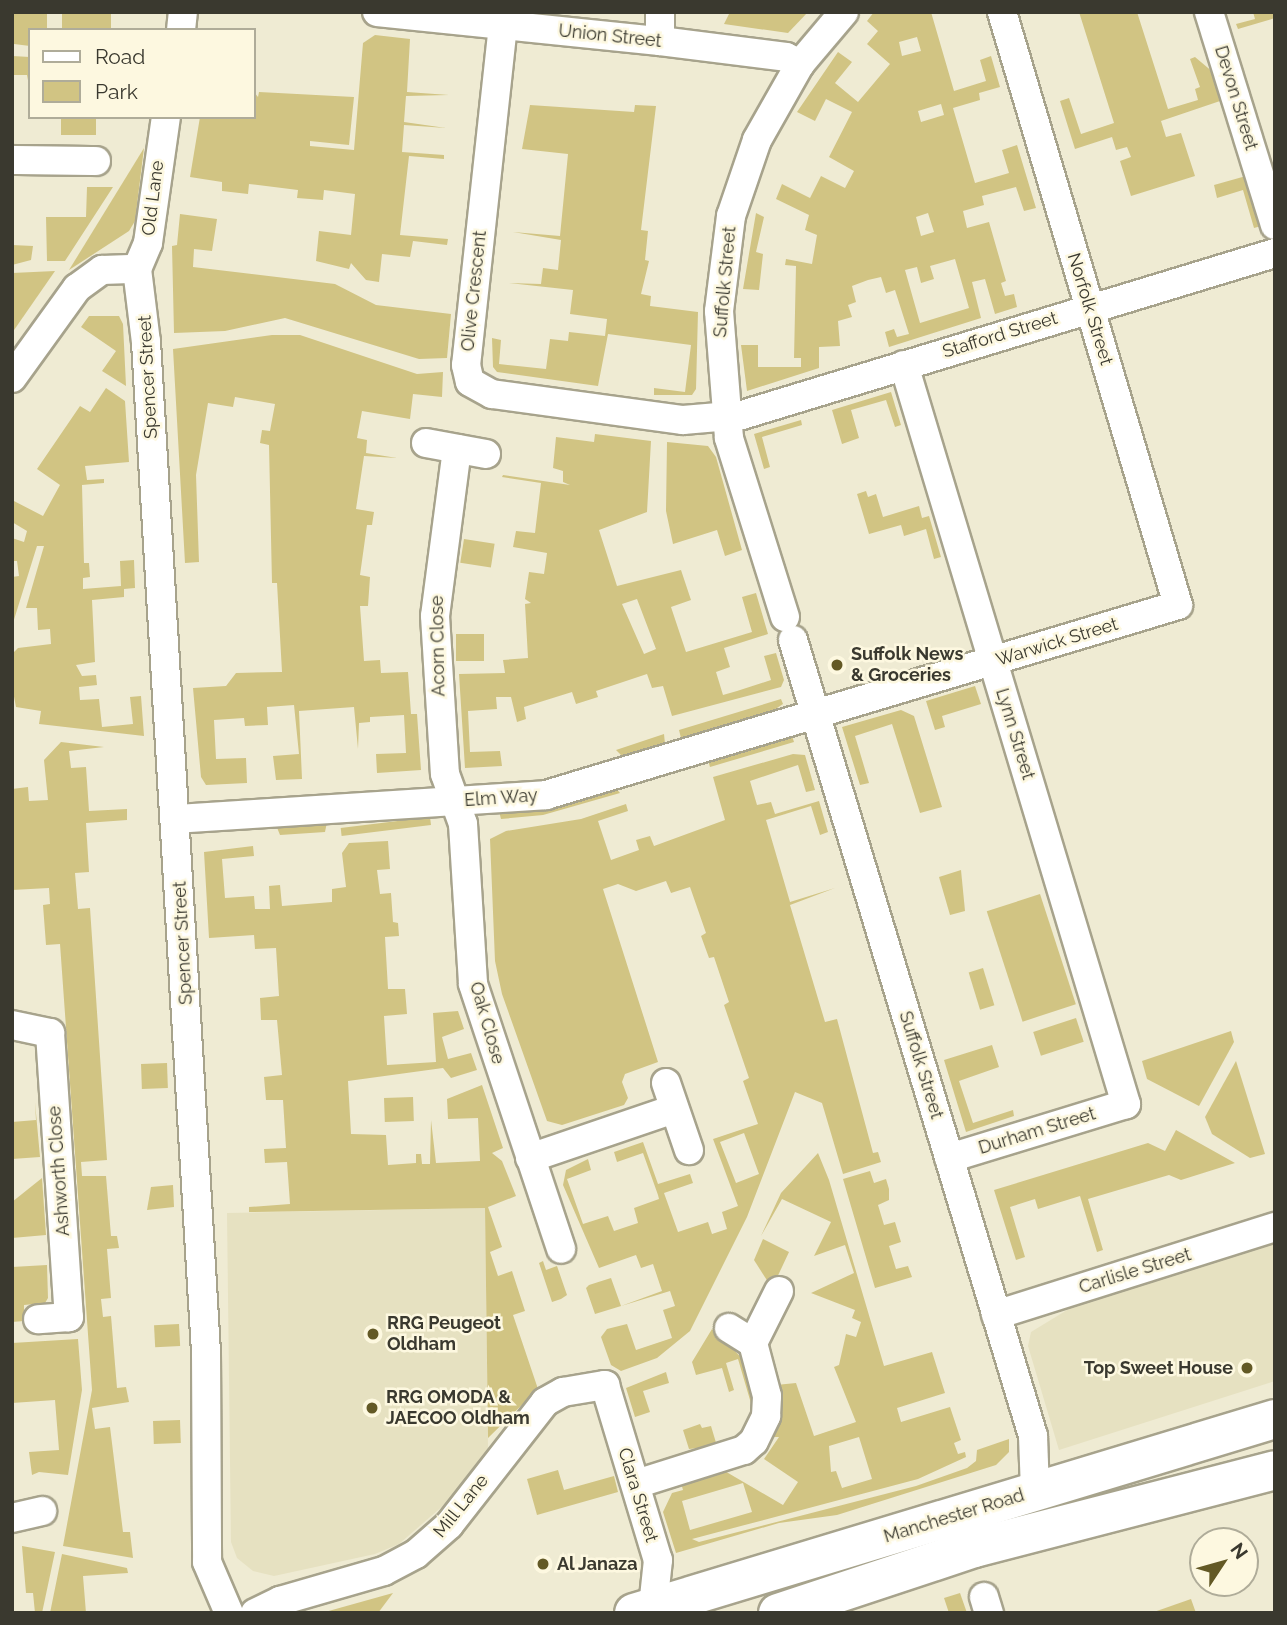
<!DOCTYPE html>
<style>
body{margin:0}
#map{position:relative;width:1287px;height:1625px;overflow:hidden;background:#efebd3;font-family:Raleway,sans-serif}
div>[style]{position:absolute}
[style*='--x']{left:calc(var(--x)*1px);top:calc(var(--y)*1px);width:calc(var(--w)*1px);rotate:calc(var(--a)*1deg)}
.built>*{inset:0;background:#e6e1c1}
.green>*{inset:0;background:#d1c483;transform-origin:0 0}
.roads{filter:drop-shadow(2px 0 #a7a38c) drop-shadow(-2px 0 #a7a38c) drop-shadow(0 2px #a7a38c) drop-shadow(0 -2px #a7a38c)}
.minor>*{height:28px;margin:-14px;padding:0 14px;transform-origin:14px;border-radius:14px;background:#fff}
.trunk>*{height:38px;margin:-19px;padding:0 19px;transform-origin:19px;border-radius:19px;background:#fff}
.dots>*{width:19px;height:19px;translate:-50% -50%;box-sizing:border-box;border:4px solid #fdf8e0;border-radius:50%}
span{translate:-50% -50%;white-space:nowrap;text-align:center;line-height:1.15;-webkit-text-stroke:5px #fdf8e0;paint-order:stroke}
.street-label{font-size:18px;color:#3a392f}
.poi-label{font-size:18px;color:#3a392f;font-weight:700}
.left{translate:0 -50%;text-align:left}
.right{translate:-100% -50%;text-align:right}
.frame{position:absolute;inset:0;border:14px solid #3a392f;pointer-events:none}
.legend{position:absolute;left:28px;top:28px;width:228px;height:91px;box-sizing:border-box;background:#fdf8e0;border:2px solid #afac99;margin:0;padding:9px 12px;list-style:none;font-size:21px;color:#3a392f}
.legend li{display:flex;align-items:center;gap:14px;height:35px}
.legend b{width:35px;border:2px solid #afac99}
.north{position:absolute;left:1189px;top:1527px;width:70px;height:70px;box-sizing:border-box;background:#fdf8e0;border:2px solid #afac99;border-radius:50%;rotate:54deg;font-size:19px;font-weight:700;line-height:28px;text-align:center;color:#3a392f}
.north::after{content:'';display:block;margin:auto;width:24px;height:32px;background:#635925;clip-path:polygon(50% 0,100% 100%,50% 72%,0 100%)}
</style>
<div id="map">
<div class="built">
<div style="clip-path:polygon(485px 1208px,488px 1449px,445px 1504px,399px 1544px,375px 1554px,274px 1576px,253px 1571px,237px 1558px,231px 1542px,227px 1213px)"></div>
<div style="clip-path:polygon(1275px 1242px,1275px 1381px,1059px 1450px,1028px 1346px,1031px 1332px,1072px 1307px)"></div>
</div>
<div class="green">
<div style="clip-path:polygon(12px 12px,47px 12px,47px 30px,30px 30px,30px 46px,14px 44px)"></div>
<div style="left:62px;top:12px;width:49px;height:18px"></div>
<div style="clip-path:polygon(730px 12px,808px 12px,788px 33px,724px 24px)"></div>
<div style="clip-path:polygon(evenodd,874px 12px,931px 12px,954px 91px,986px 81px,980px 60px,991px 56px,1000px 87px,979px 93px,980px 100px,953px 108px,975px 183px,1009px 173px,1002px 150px,1017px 145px,1036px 208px,1024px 211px,1016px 187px,982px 196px,984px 205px,963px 211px,967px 228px,989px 222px,1006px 281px,1001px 283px,1005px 296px,1014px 294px,1017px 307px,995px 314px,985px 279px,972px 282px,981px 318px,889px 347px,885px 332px,894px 329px,897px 337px,909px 334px,895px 290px,886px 293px,881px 277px,868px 280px,852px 286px,856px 302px,848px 305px,852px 317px,838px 321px,840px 346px,819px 347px,819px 368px,747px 391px,741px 345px,758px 345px,758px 367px,801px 367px,801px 358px,794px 358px,796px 266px,785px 265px,786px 259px,812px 264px,817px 235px,805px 230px,809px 215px,776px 199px,782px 184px,810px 198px,821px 176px,845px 188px,854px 171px,829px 157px,852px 112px,826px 99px,815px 121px,797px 112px,838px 52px,852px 62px,835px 83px,858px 102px,890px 64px,867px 44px,878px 31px,867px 21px,874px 12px,917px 37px,921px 51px,902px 56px,899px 42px,917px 37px,874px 12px,941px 104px,944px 115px,921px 122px,918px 111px,941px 104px,874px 12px,928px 213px,934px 232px,921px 236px,916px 217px,928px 213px,874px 12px,955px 259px,969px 308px,920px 323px,905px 270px,917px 267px,921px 283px,934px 279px,930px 266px,955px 259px)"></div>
<div style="clip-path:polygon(1079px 12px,1137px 12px,1168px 109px,1198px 100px,1195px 89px,1200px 87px,1190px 59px,1195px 57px,1214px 73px,1223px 100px,1161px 121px,1166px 137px,1181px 133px,1195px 176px,1131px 196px,1120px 161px,1131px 157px,1127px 147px,1116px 150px,1112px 137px,1075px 149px,1060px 101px,1069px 98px,1081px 134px,1114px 123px)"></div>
<div style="clip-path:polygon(1253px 12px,1275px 12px,1275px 18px,1238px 29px,1236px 24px,1255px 19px)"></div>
<div style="clip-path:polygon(375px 35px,410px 39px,407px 92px,449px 95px,406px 96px,404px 122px,446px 128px,404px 125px,402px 152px,444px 155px,444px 159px,409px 156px,400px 235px,448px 239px,447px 245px,413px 241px,410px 257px,382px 254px,379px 282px,366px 280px,351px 263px,349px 269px,316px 261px,319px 231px,351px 235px,355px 194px,324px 190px,323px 200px,297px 198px,298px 190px,249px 184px,248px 194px,222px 191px,222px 182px,190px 177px,200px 117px,254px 117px,254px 92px,258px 97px,259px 92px,354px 97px,349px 145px,310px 141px,310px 146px,354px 150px,363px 43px)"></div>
<div style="clip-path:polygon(12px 56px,30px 57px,30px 91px,27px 75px,13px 75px,12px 89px)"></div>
<div style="clip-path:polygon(530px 105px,634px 112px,635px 105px,656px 106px,641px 230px,648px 231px,645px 260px,649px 261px,641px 294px,651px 296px,650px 306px,698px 312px,696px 389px,692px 395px,654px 395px,654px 388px,685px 392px,691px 345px,608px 334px,598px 386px,497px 372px,493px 367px,492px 338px,501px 340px,499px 364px,546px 369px,550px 339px,568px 341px,569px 332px,605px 336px,607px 319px,570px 314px,573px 290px,509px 283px,541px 284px,543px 268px,558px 270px,561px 240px,513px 232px,560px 236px,568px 154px,522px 149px)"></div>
<div style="left:61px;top:117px;width:35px;height:18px"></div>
<div style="clip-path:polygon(144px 148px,135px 221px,129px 231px,69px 270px)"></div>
<div style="clip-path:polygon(1246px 176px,1261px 226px,1254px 228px,1243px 190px,1217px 198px,1214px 185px)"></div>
<div style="clip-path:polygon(87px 187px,113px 187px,65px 261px,47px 261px,46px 217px,86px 217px)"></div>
<div style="clip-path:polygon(756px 213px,764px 217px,756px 252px,763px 254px,759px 290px,743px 289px)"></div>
<div style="clip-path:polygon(180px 214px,217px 219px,212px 251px,194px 249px,193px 267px,335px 284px,376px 305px,451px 314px,447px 358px,419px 359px,285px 318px,225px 331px,174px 333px,172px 246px,177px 245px)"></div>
<div style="clip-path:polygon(12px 245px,33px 246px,31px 260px,12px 265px)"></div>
<div style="clip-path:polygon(55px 271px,12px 333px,12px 273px)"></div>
<div style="clip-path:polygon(89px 316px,119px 316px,123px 324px,126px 386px,102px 371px,116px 351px,81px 327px)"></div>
<div style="clip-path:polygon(272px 335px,300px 335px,417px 374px,443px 372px,442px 397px,413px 394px,410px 419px,362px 411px,357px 438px,367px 440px,366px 453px,397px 458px,364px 456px,356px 509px,374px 512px,372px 525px,367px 525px,360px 575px,370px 577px,368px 606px,360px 606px,364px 661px,380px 660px,381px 673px,408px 672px,411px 714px,417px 714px,421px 770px,377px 773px,376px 754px,406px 753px,404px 715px,370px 717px,370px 722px,359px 723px,358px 749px,354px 707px,299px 711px,302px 779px,276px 780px,273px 756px,299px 754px,294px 705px,267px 707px,268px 725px,245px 726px,244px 718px,214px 720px,216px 759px,246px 758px,247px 783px,206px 785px,201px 777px,193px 688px,226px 686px,236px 673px,282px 672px,277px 583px,272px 583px,269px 445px,260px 443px,262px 430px,270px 431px,275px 404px,235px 397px,233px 407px,208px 403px,196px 475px,199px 562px,185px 563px,173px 349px)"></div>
<div style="clip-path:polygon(106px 388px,125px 401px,129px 462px,85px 466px,87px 480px,104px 479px,104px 483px,82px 485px,84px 563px,89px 563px,90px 577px,83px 578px,83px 589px,121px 586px,120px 561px,134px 560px,135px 588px,124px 589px,124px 597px,92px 600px,95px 662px,76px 665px,82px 676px,96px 675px,97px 685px,79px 687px,80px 700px,99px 699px,102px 727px,133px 724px,130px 697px,141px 696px,144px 736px,39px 724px,41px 711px,16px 707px,12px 686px,12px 654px,18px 648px,51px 644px,50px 629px,38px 630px,37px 608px,26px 608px,44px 546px,37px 546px,12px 626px,12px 577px,19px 576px,17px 561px,12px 561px,12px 538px,24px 542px,27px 531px,12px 522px,12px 500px,43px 516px,60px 485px,37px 469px,80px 406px,90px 412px)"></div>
<div style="clip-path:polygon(891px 392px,901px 425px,895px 427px,886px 400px,851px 410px,859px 438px,842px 444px,832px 410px)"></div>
<div style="clip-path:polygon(801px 420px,802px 425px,762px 437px,770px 467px,764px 469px,754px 434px)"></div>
<div style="clip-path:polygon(evenodd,595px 434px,651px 441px,647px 512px,599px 530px,617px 586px,681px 570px,691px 600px,671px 607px,686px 652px,752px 632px,742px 597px,756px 593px,768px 634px,724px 648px,730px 667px,716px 672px,723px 695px,737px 691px,771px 680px,764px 656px,776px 653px,784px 680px,781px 687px,672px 716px,663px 686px,652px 688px,647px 674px,596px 691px,598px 697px,576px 704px,572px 692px,524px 707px,526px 719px,517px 722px,511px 697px,496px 697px,497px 709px,468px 711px,470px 752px,500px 751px,502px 766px,465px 768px,459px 674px,505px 673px,503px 660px,528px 658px,525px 604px,531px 603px,525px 599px,529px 572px,544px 574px,547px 553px,513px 547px,516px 531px,535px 533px,541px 483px,502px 477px,503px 475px,570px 485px,563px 482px,563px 471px,553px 468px,556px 437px,594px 442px,595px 434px,637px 599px,656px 649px,644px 654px,622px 604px,637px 599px)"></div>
<div style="clip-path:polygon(667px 442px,708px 446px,716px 457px,742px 550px,725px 556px,717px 530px,673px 544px,666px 511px)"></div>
<div style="clip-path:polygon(866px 491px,868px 497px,876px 494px,883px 517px,919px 506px,922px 518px,929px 516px,941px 557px,934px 559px,926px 529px,904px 536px,901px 525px,869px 534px,857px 494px)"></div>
<div style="left:464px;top:539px;width:31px;height:24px;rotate:9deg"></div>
<div style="left:456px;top:634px;width:28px;height:27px"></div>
<div style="clip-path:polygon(975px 686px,981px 704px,942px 716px,945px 727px,935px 730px,926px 701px)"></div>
<div style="clip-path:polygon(781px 699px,783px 704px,774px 710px,681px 738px,679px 730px)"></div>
<div style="clip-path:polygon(901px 710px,914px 716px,942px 807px,920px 813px,892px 724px,855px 736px,869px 783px,860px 785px,842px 727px)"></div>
<div style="clip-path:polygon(664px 734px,665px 744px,623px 757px,616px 750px)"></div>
<div style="clip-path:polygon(784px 736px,792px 736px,794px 742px,710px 767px,708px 760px)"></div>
<div style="clip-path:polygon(61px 742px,104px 747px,69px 751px,71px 768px,86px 767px,89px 811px,127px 809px,127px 820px,86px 823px,89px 872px,75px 873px,78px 909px,90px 908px,107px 1160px,81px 1162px,82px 1176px,106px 1176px,111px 1236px,117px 1236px,119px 1248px,107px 1249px,111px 1298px,101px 1299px,103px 1317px,111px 1316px,117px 1388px,126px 1387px,129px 1402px,92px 1408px,95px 1429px,110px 1427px,123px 1532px,130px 1532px,133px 1558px,63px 1546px,92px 1390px,60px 944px,46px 945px,43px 905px,50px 904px,49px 888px,12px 890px,12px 789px,28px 787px,29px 801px,48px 800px,44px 760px)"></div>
<div style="clip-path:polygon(evenodd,793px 754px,805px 755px,815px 790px,806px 792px,798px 765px,750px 781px,757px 805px,771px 802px,775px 814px,819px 801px,828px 832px,820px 835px,811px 806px,766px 820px,790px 902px,835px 888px,790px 905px,825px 1022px,837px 1019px,873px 1153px,878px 1152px,881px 1162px,843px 1174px,822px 1103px,795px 1092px,747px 1217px,690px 1331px,657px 1358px,621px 1371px,611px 1365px,601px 1337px,607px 1329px,627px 1324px,636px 1350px,672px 1338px,663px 1310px,675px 1306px,670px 1291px,595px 1314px,586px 1288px,589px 1285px,611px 1278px,621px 1306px,662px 1291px,653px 1264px,641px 1268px,636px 1255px,599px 1268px,563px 1185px,566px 1170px,588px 1159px,591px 1170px,567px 1179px,583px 1224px,608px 1216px,614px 1231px,638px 1223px,634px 1208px,659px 1199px,658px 1195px,643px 1153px,617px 1162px,614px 1152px,643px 1142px,658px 1184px,690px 1174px,693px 1183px,664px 1193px,678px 1232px,708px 1222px,712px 1234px,727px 1229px,722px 1212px,738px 1206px,713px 1139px,758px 1124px,743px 1081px,749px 1078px,724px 1005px,729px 1002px,714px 957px,709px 958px,701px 936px,706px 933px,690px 887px,671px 893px,666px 881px,636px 891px,618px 884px,603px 889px,658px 1062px,625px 1074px,622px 1082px,628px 1098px,624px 1105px,562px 1125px,547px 1121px,502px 994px,495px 961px,490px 839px,506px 831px,581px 819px,626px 804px,628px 811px,598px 821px,611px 860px,639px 850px,636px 840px,650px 836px,654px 846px,725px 820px,713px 777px,793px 754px,744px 1133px,759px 1174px,736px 1183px,720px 1142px,744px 1133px)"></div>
<div style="clip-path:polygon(615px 787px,620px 793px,543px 815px,501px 819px,499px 811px)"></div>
<div style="left:430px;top:817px;width:8px;height:90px;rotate:83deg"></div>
<div style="clip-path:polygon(327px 822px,325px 832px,280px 835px,276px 825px)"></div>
<div style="clip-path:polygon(388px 841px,390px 869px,377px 870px,380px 894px,391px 893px,393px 922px,398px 923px,399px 936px,385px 937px,388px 989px,405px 989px,407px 1014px,384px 1016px,387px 1065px,436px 1062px,433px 1013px,458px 1011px,464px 1029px,442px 1037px,448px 1059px,471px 1053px,477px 1070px,451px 1078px,443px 1068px,348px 1081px,351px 1134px,386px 1135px,388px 1165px,416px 1163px,416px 1154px,421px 1154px,422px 1164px,430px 1164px,431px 1120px,436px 1163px,480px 1161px,478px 1118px,448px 1119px,447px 1099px,482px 1085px,503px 1148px,492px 1153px,502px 1161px,516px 1196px,488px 1207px,502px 1247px,490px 1252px,498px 1276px,512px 1271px,525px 1311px,513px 1315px,538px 1389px,488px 1438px,485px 1208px,249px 1212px,249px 1207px,290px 1204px,287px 1162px,265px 1163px,264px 1149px,286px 1148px,283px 1100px,266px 1100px,264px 1077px,282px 1075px,277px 1020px,261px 1020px,260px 998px,279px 996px,276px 948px,255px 949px,254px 935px,209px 938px,204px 852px,253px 846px,254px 856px,222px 859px,225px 898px,254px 896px,255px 909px,270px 909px,269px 886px,280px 885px,282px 906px,332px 902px,332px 889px,346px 887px,342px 853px,349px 843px)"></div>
<div style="clip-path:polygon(961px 870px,965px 911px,950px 915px,939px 877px)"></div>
<div style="left:1040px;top:894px;width:116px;height:56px;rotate:72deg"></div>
<div style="left:983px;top:968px;width:39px;height:15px;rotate:73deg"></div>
<div style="left:1076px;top:1018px;width:25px;height:45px;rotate:72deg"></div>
<div style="clip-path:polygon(1231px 1031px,1234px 1042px,1199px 1106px,1147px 1079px,1142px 1061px)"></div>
<div style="clip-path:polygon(992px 1045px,999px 1067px,959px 1081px,973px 1123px,1013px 1110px,1014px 1116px,966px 1132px,944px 1060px)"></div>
<div style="clip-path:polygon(1236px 1061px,1265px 1154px,1250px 1158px,1212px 1134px,1205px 1117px)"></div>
<div style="left:167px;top:1063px;width:25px;height:26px;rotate:88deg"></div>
<div style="left:413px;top:1097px;width:24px;height:29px;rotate:88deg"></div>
<div style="clip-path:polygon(35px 1102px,40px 1157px,12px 1159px,12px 1122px,36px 1120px)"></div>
<div style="clip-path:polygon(1176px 1130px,1235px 1163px,1181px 1180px,1169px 1175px,1088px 1199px,1103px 1250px,1097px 1252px,1080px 1196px,1038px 1209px,1035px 1199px,1010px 1207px,1025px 1257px,1016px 1260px,994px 1190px,1148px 1143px,1165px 1151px)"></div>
<div style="clip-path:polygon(evenodd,818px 1153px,829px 1180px,884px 1366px,932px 1352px,945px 1393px,897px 1408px,901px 1422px,950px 1407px,961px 1440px,954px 1443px,958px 1454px,965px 1452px,966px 1457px,918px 1479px,692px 1539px,699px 1542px,916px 1486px,967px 1468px,976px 1461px,977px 1450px,1009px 1439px,1009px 1452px,996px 1465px,837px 1515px,779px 1523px,676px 1553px,663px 1512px,672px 1493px,683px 1490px,681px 1483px,723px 1470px,783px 1505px,798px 1482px,764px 1459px,779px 1437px,773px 1437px,776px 1385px,796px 1383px,814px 1436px,856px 1422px,834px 1367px,839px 1365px,846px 1334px,856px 1337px,861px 1322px,852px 1318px,855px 1310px,811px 1293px,854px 1273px,845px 1245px,814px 1256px,831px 1222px,782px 1199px,761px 1236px,781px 1193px,818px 1153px,859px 1437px,872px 1479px,842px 1488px,836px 1471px,831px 1472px,829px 1446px,859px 1437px,818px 1153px,743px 1483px,752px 1512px,690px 1530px,682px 1501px,743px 1483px)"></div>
<div style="clip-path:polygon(870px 1171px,874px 1183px,886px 1179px,889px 1189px,889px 1200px,878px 1205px,884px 1225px,895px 1222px,901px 1242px,889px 1246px,896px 1269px,908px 1266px,912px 1277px,875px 1288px,843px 1179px)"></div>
<div style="clip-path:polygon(42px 1178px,46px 1235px,12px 1238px,12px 1202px)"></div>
<div style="clip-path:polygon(173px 1185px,174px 1207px,147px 1210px,151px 1187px)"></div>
<div style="clip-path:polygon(763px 1239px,789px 1252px,774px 1284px,768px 1282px,754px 1260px)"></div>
<div style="clip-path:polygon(543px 1261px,546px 1270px,557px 1266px,567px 1295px,561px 1299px,552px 1302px,539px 1263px)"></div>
<div style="clip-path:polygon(47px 1265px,48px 1298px,45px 1303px,24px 1305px,24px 1321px,12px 1322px,12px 1267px)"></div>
<div style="left:179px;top:1324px;width:22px;height:25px;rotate:87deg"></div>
<div style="clip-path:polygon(712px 1329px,744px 1360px,754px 1383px,755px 1417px,738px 1359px,726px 1363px,734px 1390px,729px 1392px,722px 1368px,696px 1375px,692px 1362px)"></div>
<div style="clip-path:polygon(78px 1339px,82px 1390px,68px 1475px,39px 1472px,32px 1475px,29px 1452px,59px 1450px,55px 1400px,12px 1403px,12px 1343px)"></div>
<div style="clip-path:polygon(666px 1372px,669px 1383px,643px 1391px,650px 1412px,635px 1417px,626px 1388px)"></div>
<div style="left:180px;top:1420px;width:23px;height:27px;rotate:88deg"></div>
<div style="clip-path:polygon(700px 1424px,702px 1428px,711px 1426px,717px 1446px,689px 1449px,683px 1430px)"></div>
<div style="clip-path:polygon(558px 1470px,564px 1490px,614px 1476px,618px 1492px,537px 1515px,527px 1479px)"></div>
<div style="clip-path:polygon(22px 1546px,55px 1552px,42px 1613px,35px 1613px,33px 1593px,26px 1593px)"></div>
<div style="clip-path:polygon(62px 1554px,127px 1568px,128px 1573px,83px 1576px,86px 1613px,50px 1613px)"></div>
<div style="clip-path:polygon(393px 1593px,378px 1613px,325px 1613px,325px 1612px)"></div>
<div style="clip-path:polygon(960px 1593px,967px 1613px,949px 1613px,944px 1598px)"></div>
<div style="clip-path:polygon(1191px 1599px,1196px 1613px,1151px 1613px)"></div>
</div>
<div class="roads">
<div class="minor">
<div style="--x:377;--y:12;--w:284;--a:5.9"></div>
<div style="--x:660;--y:41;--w:127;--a:7.2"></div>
<div style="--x:786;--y:57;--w:16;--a:27"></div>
<div style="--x:660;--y:12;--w:29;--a:90"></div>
<div style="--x:1209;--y:12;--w:223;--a:72.8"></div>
<div style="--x:503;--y:25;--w:342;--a:96.2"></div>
<div style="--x:466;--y:365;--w:17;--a:77"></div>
<div style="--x:470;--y:382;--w:25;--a:29"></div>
<div style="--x:492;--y:394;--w:193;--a:7.8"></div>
<div style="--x:683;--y:420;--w:59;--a:-4.8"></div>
<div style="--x:742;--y:415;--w:557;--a:-16.91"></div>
<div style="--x:181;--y:30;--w:18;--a:-84"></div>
<div style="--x:12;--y:160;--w:84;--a:0.7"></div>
<div style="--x:137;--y:269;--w:74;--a:83"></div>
<div style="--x:146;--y:342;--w:1013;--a:86.6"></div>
<div style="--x:206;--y:1353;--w:209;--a:89.7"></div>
<div style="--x:207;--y:1562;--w:56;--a:66.7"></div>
<div style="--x:137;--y:269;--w:28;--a:-67"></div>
<div style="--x:148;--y:243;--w:127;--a:-81.9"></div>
<div style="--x:904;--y:365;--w:772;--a:73.28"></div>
<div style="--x:1126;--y:1104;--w:185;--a:163"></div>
<div style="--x:12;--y:378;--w:111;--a:-54.2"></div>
<div style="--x:77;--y:288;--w:31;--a:-36"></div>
<div style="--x:102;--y:270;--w:35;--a:-2"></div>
<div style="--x:426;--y:443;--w:61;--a:10.4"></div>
<div style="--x:457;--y:449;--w:168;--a:97.5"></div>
<div style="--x:435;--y:616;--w:158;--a:86.4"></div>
<div style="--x:445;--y:774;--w:53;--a:70.2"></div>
<div style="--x:463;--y:824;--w:160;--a:86.4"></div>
<div style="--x:473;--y:984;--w:279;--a:71.6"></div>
<div style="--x:785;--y:617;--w:188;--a:-107.4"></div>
<div style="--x:729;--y:438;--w:127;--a:-94.5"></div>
<div style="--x:719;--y:311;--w:96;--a:-82.8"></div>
<div style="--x:731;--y:216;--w:80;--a:-71.1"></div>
<div style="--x:757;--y:140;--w:87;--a:-60.5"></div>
<div style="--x:800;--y:64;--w:68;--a:-49.8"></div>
<div style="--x:793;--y:640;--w:831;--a:73.22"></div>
<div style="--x:1033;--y:1436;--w:55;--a:87.9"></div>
<div style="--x:176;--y:819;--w:371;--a:-3.7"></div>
<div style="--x:546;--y:795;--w:660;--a:-16.73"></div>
<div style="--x:1178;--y:605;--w:619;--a:-106.53"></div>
<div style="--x:12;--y:1025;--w:39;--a:12"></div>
<div style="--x:50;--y:1033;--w:285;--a:86.2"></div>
<div style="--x:69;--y:1317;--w:31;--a:176"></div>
<div style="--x:666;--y:1083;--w:71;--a:71.1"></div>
<div style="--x:530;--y:1158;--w:152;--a:-18.8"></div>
<div style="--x:996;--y:1315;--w:293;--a:-17.5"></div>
<div style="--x:729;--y:1328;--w:28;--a:32"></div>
<div style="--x:636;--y:1484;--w:113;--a:-17.5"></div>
<div style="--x:744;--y:1450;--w:13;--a:-42"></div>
<div style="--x:754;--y:1441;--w:28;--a:-64"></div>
<div style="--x:766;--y:1416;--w:20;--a:-87"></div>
<div style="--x:767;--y:1396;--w:55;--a:-104.8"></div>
<div style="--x:753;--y:1343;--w:58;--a:-63.4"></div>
<div style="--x:12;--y:1518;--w:31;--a:-13"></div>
<div style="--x:984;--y:1597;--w:17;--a:73"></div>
<div style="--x:255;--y:1613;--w:28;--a:-26"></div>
<div style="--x:280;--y:1601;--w:108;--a:-16.1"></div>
<div style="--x:384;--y:1571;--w:36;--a:-28"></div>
<div style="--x:416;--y:1554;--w:44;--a:-41.3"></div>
<div style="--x:449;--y:1525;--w:156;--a:-52"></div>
<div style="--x:545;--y:1402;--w:21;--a:-29"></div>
<div style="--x:563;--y:1392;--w:43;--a:-9.5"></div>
<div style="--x:605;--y:1385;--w:183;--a:73.2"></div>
<div style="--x:658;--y:1560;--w:47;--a:96.1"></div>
</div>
<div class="trunk">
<div style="--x:634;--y:1613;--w:670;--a:-16.84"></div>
<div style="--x:778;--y:1613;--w:206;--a:-18.3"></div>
<div style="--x:974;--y:1548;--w:311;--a:-14.5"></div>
</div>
</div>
<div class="dots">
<div style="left:837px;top:665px;background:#635925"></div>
<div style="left:373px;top:1334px;background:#635925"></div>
<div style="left:1247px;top:1368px;background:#635925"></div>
<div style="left:372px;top:1408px;background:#635925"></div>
<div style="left:543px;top:1564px;background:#635925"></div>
</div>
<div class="street-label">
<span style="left:610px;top:36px;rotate:6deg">Union Street</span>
<span style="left:1236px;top:98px;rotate:73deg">Devon Street</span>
<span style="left:153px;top:198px;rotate:-83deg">Old Lane</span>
<span style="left:725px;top:282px;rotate:-85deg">Suffolk Street</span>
<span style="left:474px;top:291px;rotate:-84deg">Olive Crescent</span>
<span style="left:1090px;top:309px;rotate:73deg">Norfolk Street</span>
<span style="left:1000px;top:335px;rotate:-17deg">Stafford Street</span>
<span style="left:148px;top:377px;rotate:-93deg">Spencer Street</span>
<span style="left:1057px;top:642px;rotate:-17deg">Warwick Street</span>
<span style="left:438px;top:646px;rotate:-91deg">Acorn Close</span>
<span style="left:1015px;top:734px;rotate:73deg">Lynn Street</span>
<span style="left:501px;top:798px;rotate:-4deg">Elm Way</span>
<span style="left:183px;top:943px;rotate:-93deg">Spencer Street</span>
<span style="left:487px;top:1023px;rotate:74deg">Oak Close</span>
<span style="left:921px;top:1065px;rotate:73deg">Suffolk Street</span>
<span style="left:1037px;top:1131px;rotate:-17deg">Durham Street</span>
<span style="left:59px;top:1171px;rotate:-94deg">Ashworth Close</span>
<span style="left:1135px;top:1271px;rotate:-17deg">Carlisle Street</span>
<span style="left:638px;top:1495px;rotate:73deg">Clara Street</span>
<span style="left:461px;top:1506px;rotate:-51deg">Mill Lane</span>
<span style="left:954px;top:1516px;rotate:-17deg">Manchester Road</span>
</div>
<div class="poi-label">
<span class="left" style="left:851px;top:665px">Suffolk News<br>&amp; Groceries</span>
<span class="left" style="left:387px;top:1334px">RRG Peugeot<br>Oldham</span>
<span class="right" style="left:1233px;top:1368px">Top Sweet House</span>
<span class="left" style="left:386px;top:1408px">RRG OMODA &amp;<br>JAECOO Oldham</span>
<span class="left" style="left:557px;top:1564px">Al Janaza</span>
</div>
<div class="frame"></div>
<ul class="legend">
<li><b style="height:9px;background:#fff"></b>Road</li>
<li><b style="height:19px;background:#d1c483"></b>Park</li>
</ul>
<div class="north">N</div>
</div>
